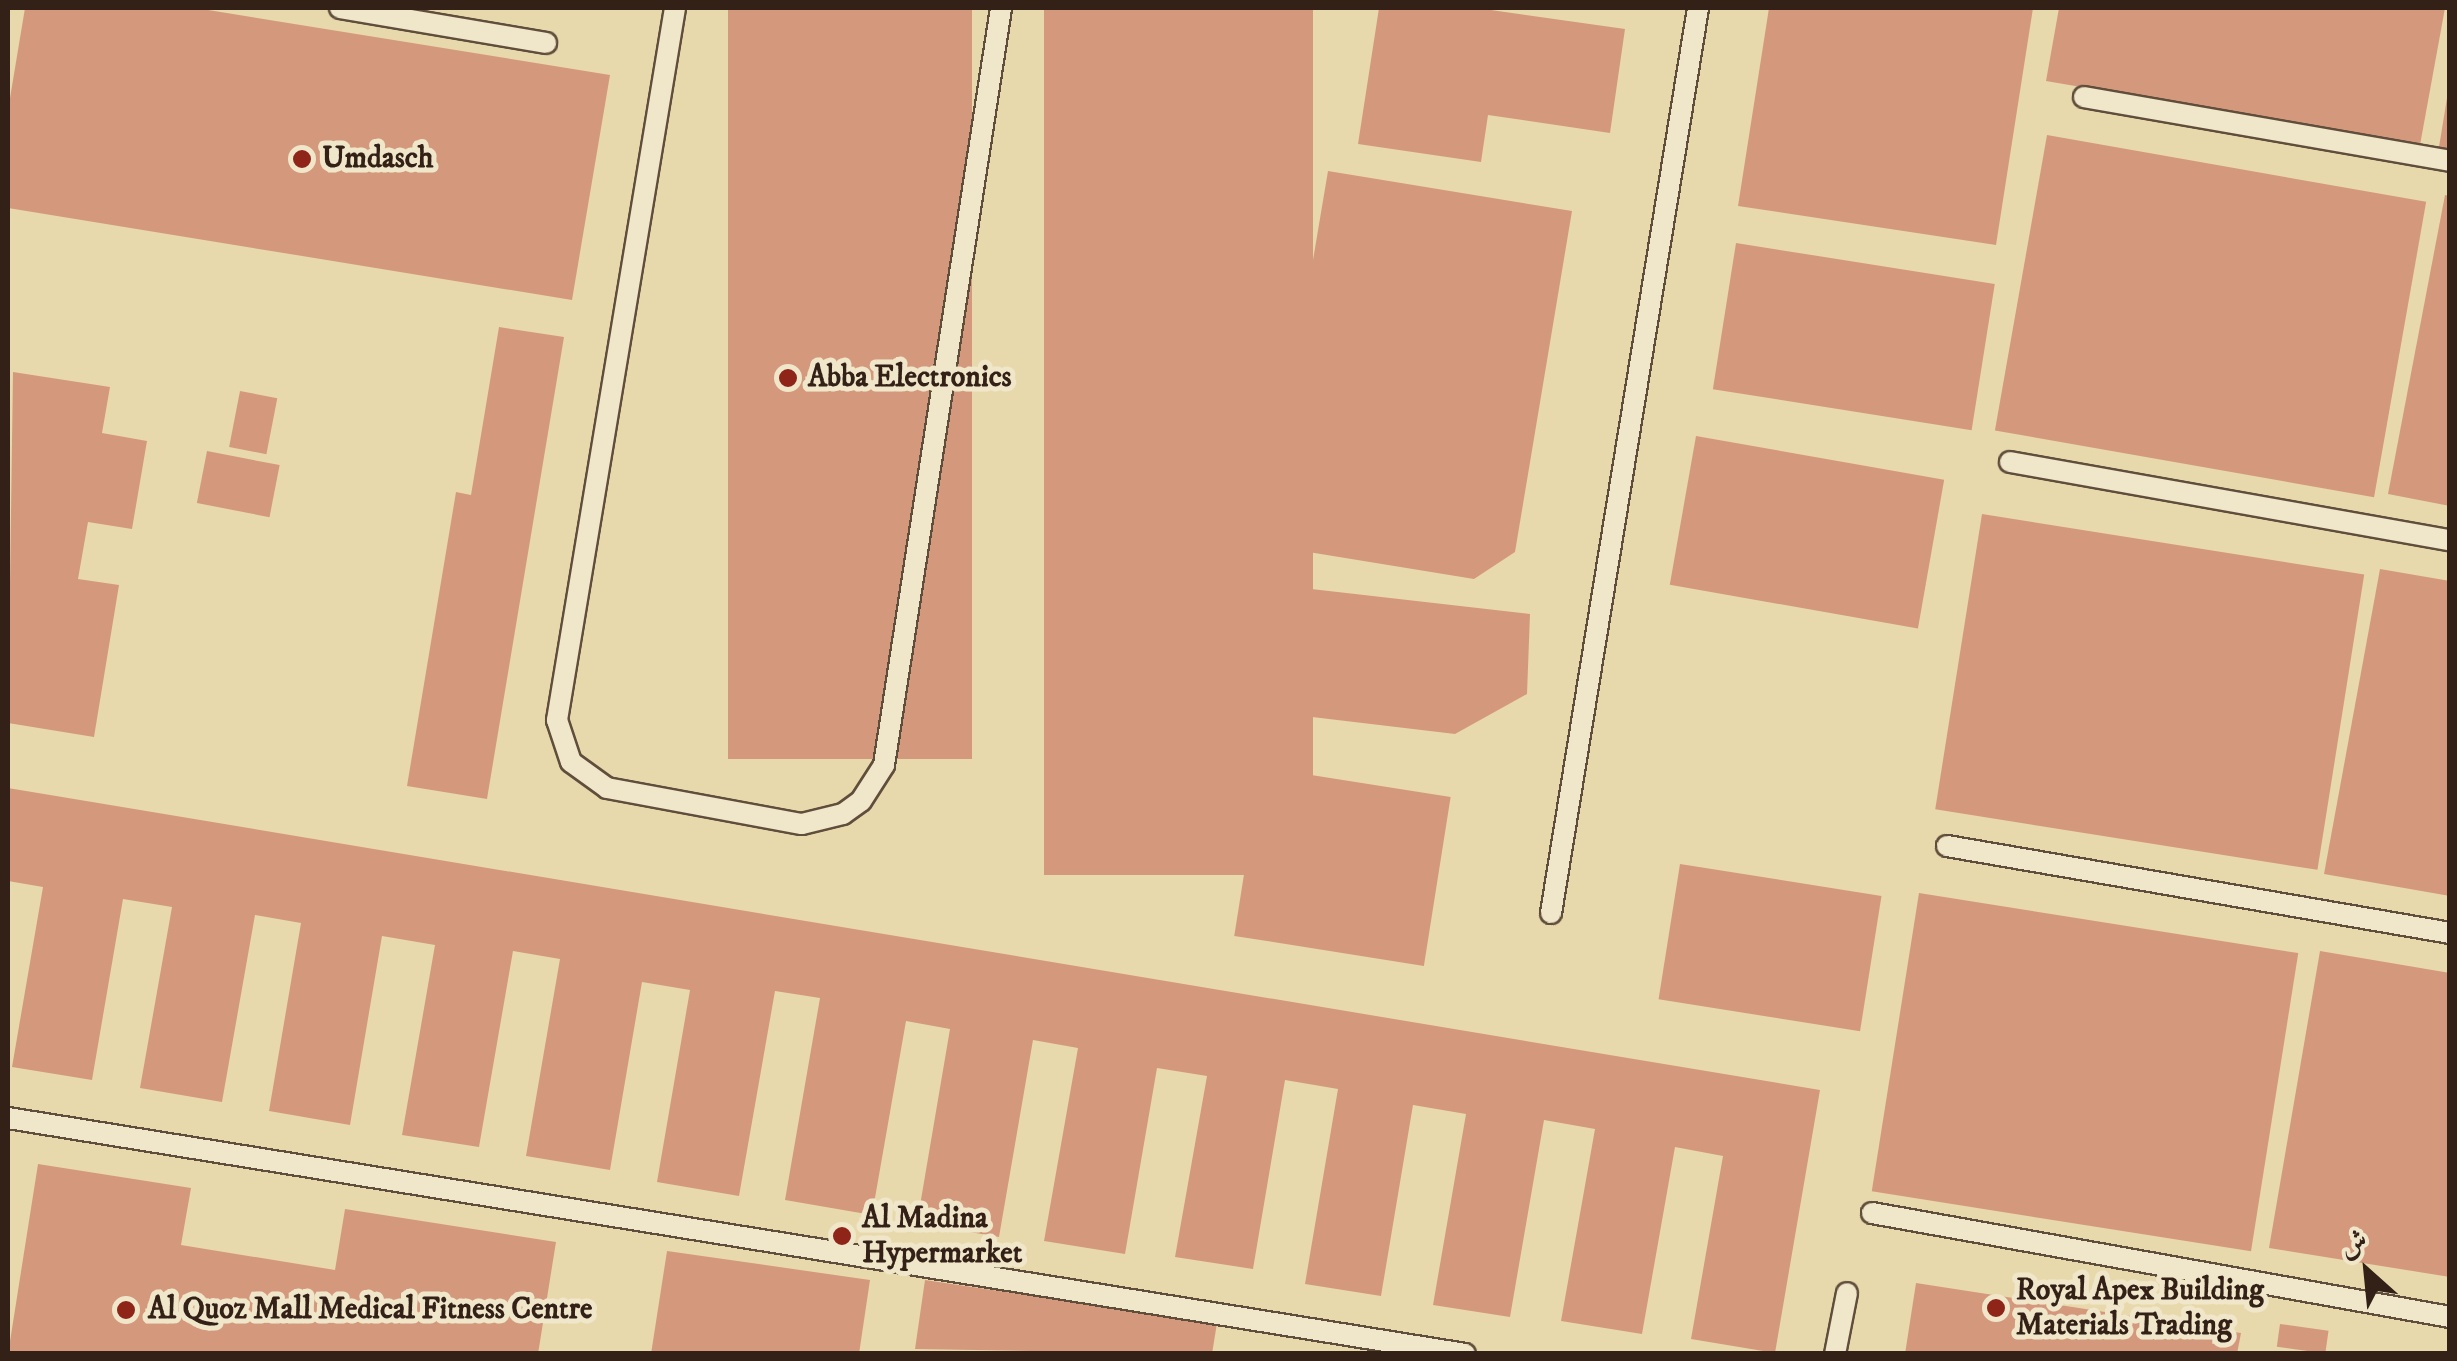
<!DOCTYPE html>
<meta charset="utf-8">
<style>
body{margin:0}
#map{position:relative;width:2457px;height:1361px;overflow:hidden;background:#e8d9ac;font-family:"IM FELL DW Pica",Amiri,serif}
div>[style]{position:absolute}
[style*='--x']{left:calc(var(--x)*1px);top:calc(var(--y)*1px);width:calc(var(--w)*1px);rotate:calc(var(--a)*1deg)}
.building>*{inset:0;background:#d4997d;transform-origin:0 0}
.roads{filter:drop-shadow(2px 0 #604e3c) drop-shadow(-2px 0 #604e3c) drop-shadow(0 2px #604e3c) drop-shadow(0 -2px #604e3c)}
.lane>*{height:20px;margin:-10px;padding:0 10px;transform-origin:10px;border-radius:10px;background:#f0e6c9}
.dots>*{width:28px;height:28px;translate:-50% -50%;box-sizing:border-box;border:5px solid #f0e6c9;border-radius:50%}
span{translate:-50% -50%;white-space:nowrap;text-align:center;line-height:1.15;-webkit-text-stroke:10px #f0e6c9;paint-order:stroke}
.poi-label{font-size:30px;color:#332016;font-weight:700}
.left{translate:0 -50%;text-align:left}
.frame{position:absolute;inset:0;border:10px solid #332016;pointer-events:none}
.north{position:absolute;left:2317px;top:1221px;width:100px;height:100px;-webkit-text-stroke:8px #f0e6c9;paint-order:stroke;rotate:333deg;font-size:28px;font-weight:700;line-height:40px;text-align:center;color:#332016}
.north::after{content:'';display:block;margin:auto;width:35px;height:45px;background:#332016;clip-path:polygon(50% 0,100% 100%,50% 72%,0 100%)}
</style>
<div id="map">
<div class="building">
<div style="clip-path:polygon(25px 8px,196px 8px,610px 75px,572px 300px,8px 208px,8px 110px)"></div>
<div style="left:728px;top:8px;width:244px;height:751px"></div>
<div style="left:1044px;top:8px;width:269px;height:867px"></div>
<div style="clip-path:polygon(1379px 8px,1477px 8px,1625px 29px,1610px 133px,1488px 115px,1481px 162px,1358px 144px)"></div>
<div style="clip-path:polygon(1769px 8px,2033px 8px,1996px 245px,1738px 206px)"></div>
<div style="clip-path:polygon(2059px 8px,2445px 8px,2420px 145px,2046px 81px)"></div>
<div style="clip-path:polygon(2447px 98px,2450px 99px,2450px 149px,2439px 147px)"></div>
<div style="left:2047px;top:135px;width:385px;height:300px;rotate:10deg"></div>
<div style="clip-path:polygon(1328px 171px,1572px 211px,1515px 552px,1474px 579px,1265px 545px)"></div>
<div style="clip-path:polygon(2445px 195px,2450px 196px,2450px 506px,2388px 494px)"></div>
<div style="left:1736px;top:243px;width:262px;height:148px;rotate:9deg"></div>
<div style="clip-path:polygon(499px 327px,564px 337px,487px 799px,407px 786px,456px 492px,471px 495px)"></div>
<div style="clip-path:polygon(13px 372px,110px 387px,102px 433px,147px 441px,132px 529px,88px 522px,78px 579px,119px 585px,94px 737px,8px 723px)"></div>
<div style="left:240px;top:391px;width:38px;height:57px;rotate:11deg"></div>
<div style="left:1696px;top:436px;width:252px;height:151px;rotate:10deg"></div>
<div style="left:207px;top:451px;width:74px;height:53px;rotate:11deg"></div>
<div style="left:1982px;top:514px;width:387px;height:299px;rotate:9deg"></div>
<div style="clip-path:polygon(2380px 569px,2450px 581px,2450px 896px,2324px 874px)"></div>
<div style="clip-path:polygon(1285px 586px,1530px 614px,1527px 694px,1455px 734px,1261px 711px)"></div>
<div style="left:1261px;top:767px;width:192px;height:171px;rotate:9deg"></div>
<div style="clip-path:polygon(8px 788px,1820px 1090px,1775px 1353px,1691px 1339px,1723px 1156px,1675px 1147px,1642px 1334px,1561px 1321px,1595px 1129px,1544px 1120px,1510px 1317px,1433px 1305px,1466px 1114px,1413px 1105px,1381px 1296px,1305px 1284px,1338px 1089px,1285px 1080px,1253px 1269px,1175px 1257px,1207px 1076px,1157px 1068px,1125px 1254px,1044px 1241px,1078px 1048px,1033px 1040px,999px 1237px,917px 1223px,950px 1029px,906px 1021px,872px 1215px,785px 1200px,820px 998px,775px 991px,739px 1196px,657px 1182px,690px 990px,642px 982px,610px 1170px,526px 1156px,560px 959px,513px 951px,479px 1147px,402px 1135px,435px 945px,382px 936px,350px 1125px,269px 1111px,301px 923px,255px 915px,222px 1102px,140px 1088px,172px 907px,123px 899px,92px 1080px,12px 1067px,43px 887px,8px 881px)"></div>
<div style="left:1680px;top:864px;width:204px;height:137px;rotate:9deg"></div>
<div style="left:1919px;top:893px;width:384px;height:302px;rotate:9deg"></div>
<div style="clip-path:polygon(2320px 951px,2450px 973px,2450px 1277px,2269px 1248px)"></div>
<div style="clip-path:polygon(38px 1164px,191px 1188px,181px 1245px,335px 1270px,345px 1209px,556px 1242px,538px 1354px,8px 1354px)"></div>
<div style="clip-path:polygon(667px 1251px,870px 1280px,859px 1354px,651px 1354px)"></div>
<div style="clip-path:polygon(925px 1280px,1217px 1323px,1212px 1354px,915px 1349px)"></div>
<div style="clip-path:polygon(1916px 1283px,2241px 1333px,2237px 1354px,1905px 1354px)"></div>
<div style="left:2280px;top:1324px;width:49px;height:23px;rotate:8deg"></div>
</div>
<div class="roads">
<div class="lane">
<div style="--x:340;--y:8;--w:209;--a:9.6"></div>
<div style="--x:675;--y:8;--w:722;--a:99.41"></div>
<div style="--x:557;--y:720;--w:44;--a:71.6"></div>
<div style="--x:571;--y:762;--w:44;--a:35.8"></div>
<div style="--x:607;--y:788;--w:198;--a:10.5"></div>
<div style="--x:802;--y:824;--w:42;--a:-13.7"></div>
<div style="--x:843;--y:814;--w:22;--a:-36"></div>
<div style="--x:861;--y:801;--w:43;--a:-57.4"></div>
<div style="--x:884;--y:765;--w:766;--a:-81.21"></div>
<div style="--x:2084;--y:97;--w:372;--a:9.9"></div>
<div style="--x:2010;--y:462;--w:447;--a:10.1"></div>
<div style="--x:1947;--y:846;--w:510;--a:9.81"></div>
<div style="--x:1551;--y:913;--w:917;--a:-80.77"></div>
<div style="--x:8;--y:1118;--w:1476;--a:9.2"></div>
<div style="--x:1872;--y:1213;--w:587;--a:10.2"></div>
<div style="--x:1835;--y:1354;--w:62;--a:-78.9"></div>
</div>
</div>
<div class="dots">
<div style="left:302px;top:159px;background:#8f2418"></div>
<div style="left:788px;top:378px;background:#8f2418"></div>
<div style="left:842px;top:1236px;background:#8f2418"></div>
<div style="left:1996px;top:1308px;background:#8f2418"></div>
<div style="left:126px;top:1310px;background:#8f2418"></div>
</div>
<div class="poi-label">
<span class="left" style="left:322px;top:159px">Umdasch</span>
<span class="left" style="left:808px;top:378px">Abba Electronics</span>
<span class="left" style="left:862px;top:1236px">Al Madina<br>Hypermarket</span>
<span class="left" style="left:2016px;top:1308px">Royal Apex Building<br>Materials Trading</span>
<span class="left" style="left:148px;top:1310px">Al Quoz Mall Medical Fitness Centre</span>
</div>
<div class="frame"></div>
<div class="north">ش</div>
</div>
